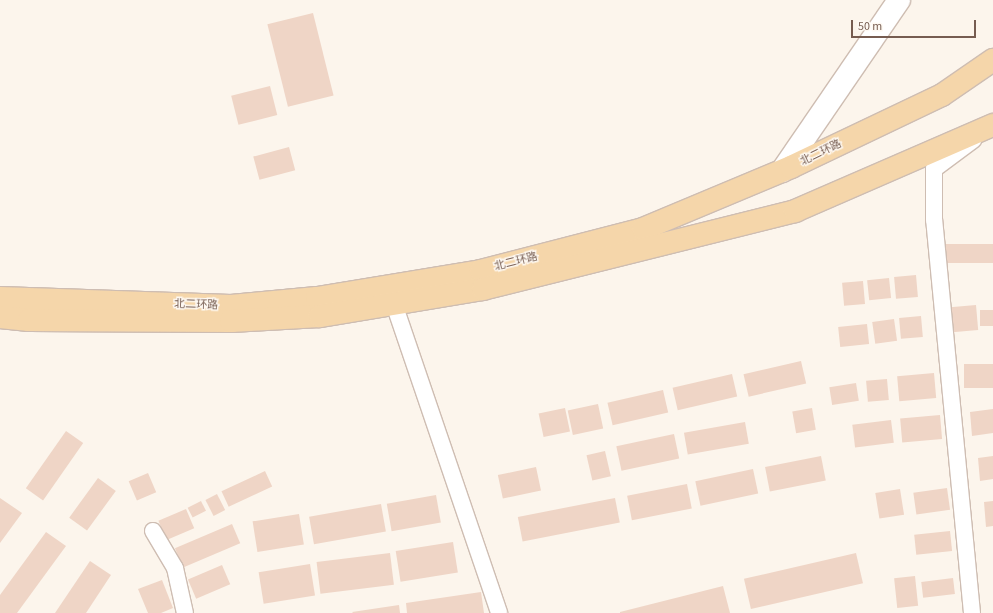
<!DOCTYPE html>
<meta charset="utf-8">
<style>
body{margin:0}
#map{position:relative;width:993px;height:613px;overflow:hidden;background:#fcf5ec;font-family:"Source Sans 3","Noto Sans SC",sans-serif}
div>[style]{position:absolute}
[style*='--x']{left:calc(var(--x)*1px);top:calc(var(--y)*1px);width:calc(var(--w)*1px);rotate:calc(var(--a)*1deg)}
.building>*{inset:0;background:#efd5c6;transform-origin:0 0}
.roads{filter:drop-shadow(1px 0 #cebdb2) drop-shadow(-1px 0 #cebdb2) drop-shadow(0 1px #cebdb2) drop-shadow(0 -1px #cebdb2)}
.street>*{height:16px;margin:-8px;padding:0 8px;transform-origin:8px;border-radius:8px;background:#fff}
.secondary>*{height:22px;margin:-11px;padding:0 11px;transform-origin:11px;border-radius:11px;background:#fff}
.primary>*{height:22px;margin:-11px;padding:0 11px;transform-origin:11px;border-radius:11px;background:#f5d6aa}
span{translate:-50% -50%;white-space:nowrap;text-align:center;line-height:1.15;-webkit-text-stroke:3px #fef9f3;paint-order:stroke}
.street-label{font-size:11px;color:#765c50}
.scale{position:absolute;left:851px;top:20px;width:125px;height:18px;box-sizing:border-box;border:2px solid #765c50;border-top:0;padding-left:5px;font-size:12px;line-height:14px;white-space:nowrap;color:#765c50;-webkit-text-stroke:3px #fef9f3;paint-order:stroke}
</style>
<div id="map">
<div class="building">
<div style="left:313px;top:13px;width:85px;height:47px;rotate:76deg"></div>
<div style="left:270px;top:86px;width:30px;height:40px;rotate:76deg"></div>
<div style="left:289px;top:147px;width:24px;height:37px;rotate:75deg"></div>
<div style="left:993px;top:244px;width:19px;height:49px;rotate:90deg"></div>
<div style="left:916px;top:275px;width:22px;height:22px;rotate:85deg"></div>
<div style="left:889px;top:278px;width:20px;height:22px;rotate:84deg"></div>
<div style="left:863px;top:281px;width:23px;height:21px;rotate:85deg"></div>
<div style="left:976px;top:305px;width:25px;height:26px;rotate:85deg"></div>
<div style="left:993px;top:310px;width:16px;height:13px;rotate:90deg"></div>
<div style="left:921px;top:316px;width:21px;height:22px;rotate:85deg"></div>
<div style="left:894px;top:319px;width:22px;height:22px;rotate:82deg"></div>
<div style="left:867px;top:324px;width:20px;height:29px;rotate:84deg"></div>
<div style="left:801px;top:361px;width:23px;height:59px;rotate:77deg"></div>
<div style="left:993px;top:364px;width:24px;height:29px;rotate:90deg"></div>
<div style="left:934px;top:373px;width:25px;height:37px;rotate:85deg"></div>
<div style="left:732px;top:374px;width:23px;height:61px;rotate:77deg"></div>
<div style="left:887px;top:379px;width:21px;height:21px;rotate:85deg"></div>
<div style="left:856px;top:383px;width:18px;height:27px;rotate:81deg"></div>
<div style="left:663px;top:390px;width:23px;height:57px;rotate:77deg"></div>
<div style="left:598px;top:404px;width:25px;height:31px;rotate:78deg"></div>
<div style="left:565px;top:408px;width:24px;height:27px;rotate:78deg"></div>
<div style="left:812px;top:408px;width:22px;height:20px;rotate:80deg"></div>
<div style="clip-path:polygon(993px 409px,993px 433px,972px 436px,970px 412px)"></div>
<div style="left:940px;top:415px;width:24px;height:40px;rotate:85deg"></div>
<div style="left:891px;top:420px;width:23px;height:39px;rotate:83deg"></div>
<div style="left:745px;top:422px;width:22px;height:62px;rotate:80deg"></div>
<div style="left:66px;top:431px;width:21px;height:70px;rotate:35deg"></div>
<div style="left:674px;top:434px;width:25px;height:59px;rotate:78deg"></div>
<div style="left:605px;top:451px;width:26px;height:19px;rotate:77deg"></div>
<div style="left:821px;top:456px;width:25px;height:57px;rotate:79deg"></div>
<div style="clip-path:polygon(993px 456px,993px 479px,980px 481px,978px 458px)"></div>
<div style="left:536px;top:467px;width:24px;height:39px;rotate:78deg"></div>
<div style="left:753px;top:469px;width:25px;height:59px;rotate:78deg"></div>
<div style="left:265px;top:471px;width:17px;height:48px;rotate:65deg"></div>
<div style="left:148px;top:473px;width:21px;height:21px;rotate:67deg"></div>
<div style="left:98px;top:478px;width:22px;height:49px;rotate:36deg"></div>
<div style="left:687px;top:484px;width:25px;height:61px;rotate:79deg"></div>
<div style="left:947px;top:488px;width:22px;height:34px;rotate:82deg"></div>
<div style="left:900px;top:489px;width:26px;height:25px;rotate:81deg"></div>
<div style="left:217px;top:494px;width:18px;height:13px;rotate:63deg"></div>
<div style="left:436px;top:495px;width:28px;height:50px;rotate:80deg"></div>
<div style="clip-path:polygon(0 498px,22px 513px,0 543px)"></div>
<div style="left:615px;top:498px;width:25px;height:99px;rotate:79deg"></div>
<div style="left:201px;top:501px;width:11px;height:15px;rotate:63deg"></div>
<div style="clip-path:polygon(993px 501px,993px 526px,986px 527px,984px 502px)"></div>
<div style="left:381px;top:504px;width:28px;height:73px;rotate:80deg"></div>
<div style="left:186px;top:509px;width:21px;height:30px;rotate:67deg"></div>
<div style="left:299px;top:514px;width:31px;height:47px;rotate:81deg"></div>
<div style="left:232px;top:524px;width:21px;height:62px;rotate:67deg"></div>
<div style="left:950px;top:531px;width:20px;height:36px;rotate:84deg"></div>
<div style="clip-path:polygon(46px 532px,66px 546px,17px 613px,0 613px,0 595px)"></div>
<div style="left:453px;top:542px;width:31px;height:58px;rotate:81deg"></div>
<div style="left:390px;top:553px;width:32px;height:74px;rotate:83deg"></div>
<div style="left:856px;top:553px;width:31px;height:115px;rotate:77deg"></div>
<div style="clip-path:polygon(90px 561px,111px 575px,86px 613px,55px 613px)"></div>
<div style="left:310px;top:564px;width:32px;height:52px;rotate:81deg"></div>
<div style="left:222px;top:565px;width:21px;height:37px;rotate:67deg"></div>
<div style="left:915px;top:576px;width:30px;height:21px;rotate:84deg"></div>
<div style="left:953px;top:578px;width:16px;height:32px;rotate:83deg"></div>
<div style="clip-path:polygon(162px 580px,173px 608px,161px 613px,148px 613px,138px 589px)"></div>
<div style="clip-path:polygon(723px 586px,730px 613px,620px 613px,620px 612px)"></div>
<div style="clip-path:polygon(481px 592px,484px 613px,407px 613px,406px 603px)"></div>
<div style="clip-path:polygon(399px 605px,400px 613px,353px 613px,352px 612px)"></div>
</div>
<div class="roads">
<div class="street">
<div style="--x:394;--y:304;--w:326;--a:71.2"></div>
<div style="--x:153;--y:531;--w:43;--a:59.3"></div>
<div style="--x:175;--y:568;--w:46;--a:77.5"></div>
<div style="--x:972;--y:613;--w:395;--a:-95.5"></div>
<div style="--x:934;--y:220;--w:51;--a:-90"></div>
<div style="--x:934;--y:169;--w:49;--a:-36.6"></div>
</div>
<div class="secondary">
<div style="--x:782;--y:171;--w:207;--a:-55.6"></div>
</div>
<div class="primary">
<div style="--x:0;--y:298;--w:231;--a:2"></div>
<div style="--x:231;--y:306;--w:86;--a:-5.3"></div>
<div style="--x:317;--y:298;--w:166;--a:-9.3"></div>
<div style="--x:481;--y:271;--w:167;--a:-14.5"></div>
<div style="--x:643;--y:229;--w:160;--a:-22.7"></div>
<div style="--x:791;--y:167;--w:167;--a:-25.5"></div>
<div style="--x:942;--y:95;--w:62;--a:-34.5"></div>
<div style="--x:0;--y:317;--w:29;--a:6"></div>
<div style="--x:29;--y:320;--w:202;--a:0.3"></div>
<div style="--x:231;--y:321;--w:89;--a:-3.2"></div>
<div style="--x:320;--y:316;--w:165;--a:-9.4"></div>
<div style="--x:483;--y:289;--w:322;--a:-14"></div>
<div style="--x:795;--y:211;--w:216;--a:-23.5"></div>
</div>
</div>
<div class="street-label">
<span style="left:821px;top:153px;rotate:-26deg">北二环路</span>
<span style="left:516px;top:262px;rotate:-14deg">北二环路</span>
<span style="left:196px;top:305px;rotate:2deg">北二环路</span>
</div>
<div class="scale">50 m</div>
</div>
